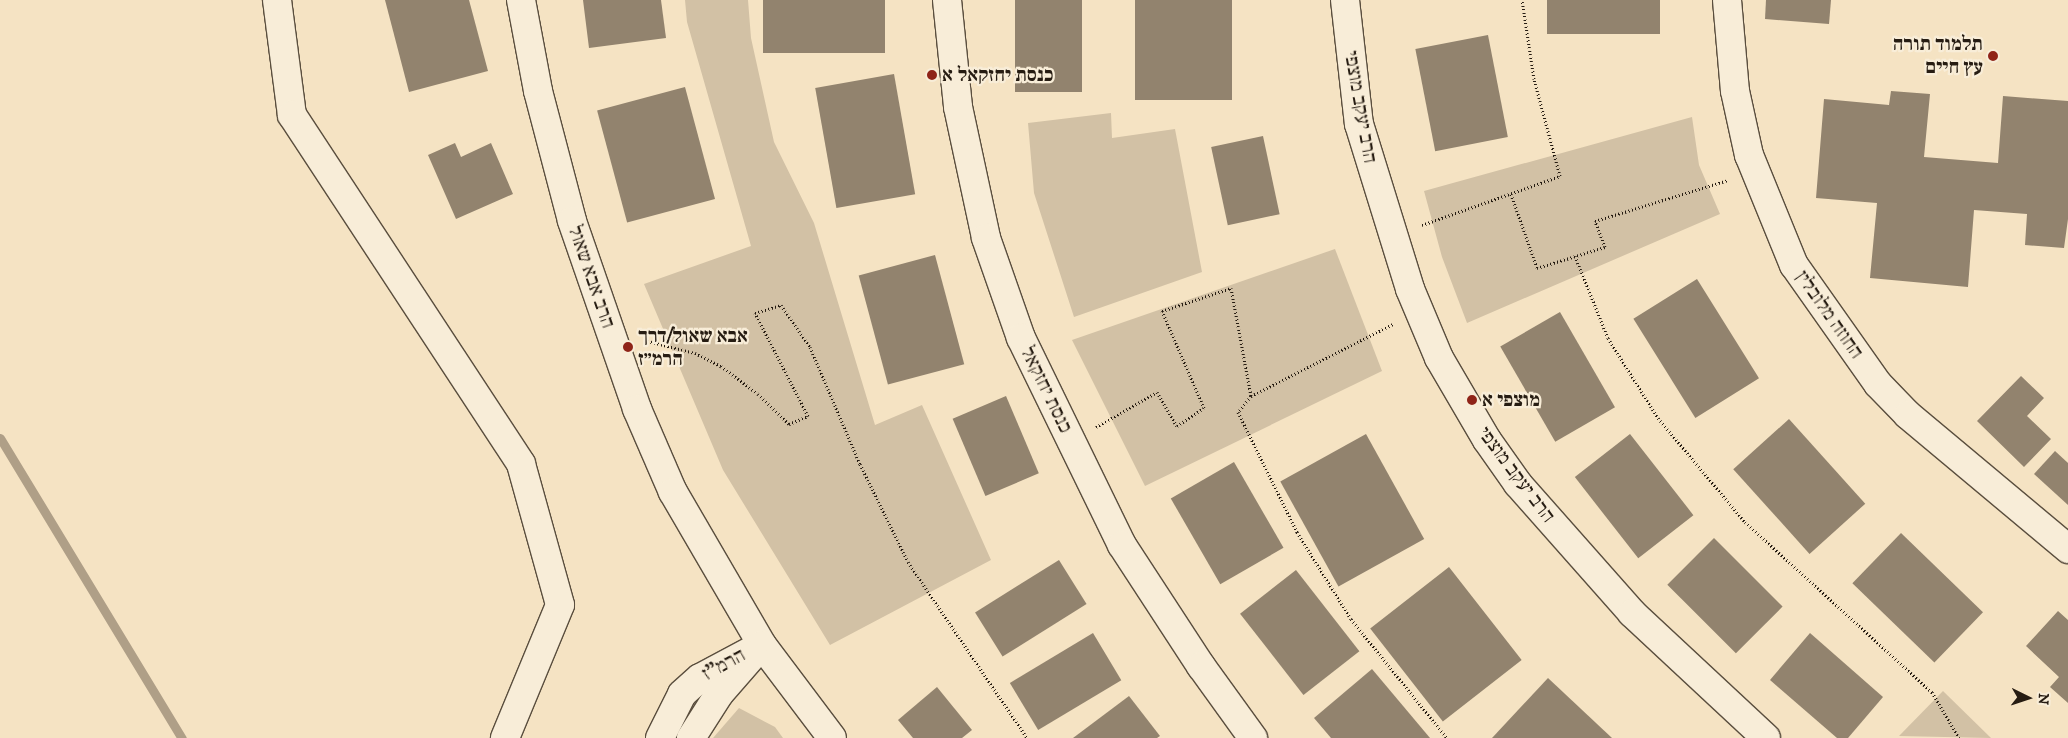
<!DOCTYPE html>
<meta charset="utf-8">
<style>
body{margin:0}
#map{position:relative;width:2068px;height:738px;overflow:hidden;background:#f5e3c3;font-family:"IM FELL DW Pica","Frank Ruhl Libre",serif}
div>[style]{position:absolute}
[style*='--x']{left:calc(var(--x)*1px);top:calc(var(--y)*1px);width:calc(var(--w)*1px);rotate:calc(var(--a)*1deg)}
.green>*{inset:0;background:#d2c1a5}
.stream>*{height:9px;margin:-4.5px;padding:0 4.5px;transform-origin:4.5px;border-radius:4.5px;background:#af9f87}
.building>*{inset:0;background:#92836e;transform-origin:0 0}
.path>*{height:3px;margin-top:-1.5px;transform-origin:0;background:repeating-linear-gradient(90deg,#261c12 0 1px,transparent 0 3.5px)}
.roads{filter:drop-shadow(1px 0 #5a4e3e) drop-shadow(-1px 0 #5a4e3e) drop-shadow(0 1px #5a4e3e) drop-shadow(0 -1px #5a4e3e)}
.minor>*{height:28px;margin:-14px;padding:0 14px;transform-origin:14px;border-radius:14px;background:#f8edd8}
.dots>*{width:14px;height:14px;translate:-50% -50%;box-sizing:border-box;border:2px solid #f8edd8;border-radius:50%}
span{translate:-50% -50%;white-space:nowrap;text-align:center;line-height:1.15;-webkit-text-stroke:4.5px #f8edd8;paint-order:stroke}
.poi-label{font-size:20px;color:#261c12;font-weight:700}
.right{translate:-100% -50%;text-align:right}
.left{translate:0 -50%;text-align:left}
.street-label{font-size:20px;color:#261c12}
.north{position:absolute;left:2003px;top:673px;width:50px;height:50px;-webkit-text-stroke:4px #f8edd8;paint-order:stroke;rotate:94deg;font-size:14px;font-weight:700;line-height:20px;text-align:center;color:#261c12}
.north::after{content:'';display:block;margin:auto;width:18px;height:22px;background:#261c12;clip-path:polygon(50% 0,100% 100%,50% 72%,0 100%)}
</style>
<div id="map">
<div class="green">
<div style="clip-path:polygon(685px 0,748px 0,751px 38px,774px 142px,814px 223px,875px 425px,922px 405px,991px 560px,830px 645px,723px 470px,644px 284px,751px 246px,687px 22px)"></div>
<div style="clip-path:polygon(1111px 113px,1112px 138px,1175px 129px,1202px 272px,1074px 317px,1034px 193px,1028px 123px)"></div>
<div style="clip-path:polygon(1692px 117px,1699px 165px,1720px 214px,1467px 323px,1442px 257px,1424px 191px)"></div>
<div style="clip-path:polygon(1335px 249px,1382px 371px,1145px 486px,1072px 340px)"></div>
<div style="clip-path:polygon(1943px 691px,1991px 738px,1899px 736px)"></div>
<div style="clip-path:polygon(739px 708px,775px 727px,783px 738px,713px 738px)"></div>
</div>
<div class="stream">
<div style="--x:0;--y:438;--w:351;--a:58.8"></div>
</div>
<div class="building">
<div style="clip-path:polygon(385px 0,469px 0,488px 71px,409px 92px)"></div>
<div style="clip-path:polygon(583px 0,661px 0,666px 38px,589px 48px)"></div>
<div style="left:763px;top:0;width:122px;height:53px"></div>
<div style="left:1015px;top:0;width:67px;height:92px"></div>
<div style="left:1135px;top:0;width:97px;height:100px"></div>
<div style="left:1547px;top:0;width:113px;height:34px"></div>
<div style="clip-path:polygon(1766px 0,1831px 0,1829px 24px,1765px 19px)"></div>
<div style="left:1488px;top:35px;width:104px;height:74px;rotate:79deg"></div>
<div style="left:894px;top:74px;width:122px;height:80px;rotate:80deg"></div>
<div style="left:685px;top:87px;width:116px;height:91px;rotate:75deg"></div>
<div style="clip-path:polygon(1891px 91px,1930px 94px,1924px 157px,1998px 163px,2003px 96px,2068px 101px,2068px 219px,2064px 248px,2025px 245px,2027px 214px,1974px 210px,1968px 287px,1870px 278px,1877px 203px,1816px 198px,1824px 99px,1889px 105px)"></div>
<div style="left:1263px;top:136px;width:80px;height:53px;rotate:78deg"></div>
<div style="clip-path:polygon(455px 143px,461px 157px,491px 143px,513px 194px,456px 219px,428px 155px)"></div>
<div style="left:935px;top:255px;width:113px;height:79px;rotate:75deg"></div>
<div style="left:1697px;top:279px;width:117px;height:75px;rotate:58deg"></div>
<div style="left:1560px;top:312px;width:110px;height:69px;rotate:60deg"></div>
<div style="clip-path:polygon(2021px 376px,2044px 398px,2027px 416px,2051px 439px,2024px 467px,1977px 421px)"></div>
<div style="left:1006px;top:396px;width:84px;height:58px;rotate:67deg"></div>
<div style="left:1789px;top:419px;width:114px;height:75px;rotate:48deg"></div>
<div style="left:1366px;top:434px;width:120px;height:98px;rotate:61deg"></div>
<div style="left:1630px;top:434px;width:103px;height:70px;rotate:52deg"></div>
<div style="clip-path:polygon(2055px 451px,2068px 463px,2068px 505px,2034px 474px)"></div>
<div style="left:1234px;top:462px;width:99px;height:73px;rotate:60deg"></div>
<div style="left:1901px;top:533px;width:114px;height:70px;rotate:44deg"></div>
<div style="left:1714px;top:538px;width:97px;height:66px;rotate:45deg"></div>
<div style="left:1059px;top:560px;width:52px;height:99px;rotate:58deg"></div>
<div style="left:1449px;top:567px;width:118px;height:100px;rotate:52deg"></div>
<div style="left:1296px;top:570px;width:103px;height:71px;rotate:52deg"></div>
<div style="clip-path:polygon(2058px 611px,2068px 620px,2068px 703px,2050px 687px,2059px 677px,2026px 646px)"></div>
<div style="left:1093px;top:633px;width:55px;height:97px;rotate:59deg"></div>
<div style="clip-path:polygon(1810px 633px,1883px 697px,1848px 738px,1837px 738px,1770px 680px)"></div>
<div style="clip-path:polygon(1372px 669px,1430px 738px,1331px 738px,1314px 718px)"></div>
<div style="clip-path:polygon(1548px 678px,1612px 738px,1492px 738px)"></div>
<div style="clip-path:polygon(937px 687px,972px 730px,962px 738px,913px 738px,898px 720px)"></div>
<div style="clip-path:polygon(1129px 696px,1160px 736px,1157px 738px,1073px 738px)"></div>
</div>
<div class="path">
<div style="--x:1511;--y:194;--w:78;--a:70.6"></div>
<div style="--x:1537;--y:268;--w:71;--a:-17.2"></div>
<div style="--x:1605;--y:247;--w:28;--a:-111"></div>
<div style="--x:1595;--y:221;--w:139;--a:-17.1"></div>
<div style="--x:1422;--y:225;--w:146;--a:-19.5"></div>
<div style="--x:1560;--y:176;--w:100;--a:-105"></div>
<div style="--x:1534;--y:79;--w:80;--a:-98.6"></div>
<div style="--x:1575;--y:256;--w:88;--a:68.1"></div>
<div style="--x:1608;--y:338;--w:94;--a:58"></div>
<div style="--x:1658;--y:418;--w:136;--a:50.1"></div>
<div style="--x:1745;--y:522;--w:253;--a:42.3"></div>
<div style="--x:1932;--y:692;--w:53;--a:59.6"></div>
<div style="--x:644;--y:340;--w:53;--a:14.3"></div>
<div style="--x:695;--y:353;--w:29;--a:27"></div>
<div style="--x:721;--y:366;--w:46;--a:37.1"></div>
<div style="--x:758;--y:394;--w:43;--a:44.1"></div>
<div style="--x:789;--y:424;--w:21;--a:-23"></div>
<div style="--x:808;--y:416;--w:116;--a:-117.2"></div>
<div style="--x:755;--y:313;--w:27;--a:-17"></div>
<div style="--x:781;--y:305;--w:51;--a:55.4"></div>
<div style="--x:810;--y:347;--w:127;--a:66.9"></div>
<div style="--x:860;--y:464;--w:109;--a:63.9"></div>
<div style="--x:908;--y:562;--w:212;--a:55.9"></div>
<div style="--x:1251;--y:396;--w:21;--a:129"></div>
<div style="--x:1238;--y:412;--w:134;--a:63.8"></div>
<div style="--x:1297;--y:532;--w:102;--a:58.2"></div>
<div style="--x:1351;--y:619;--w:153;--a:51.1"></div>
<div style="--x:1096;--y:427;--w:70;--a:-29.8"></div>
<div style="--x:1157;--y:392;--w:39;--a:60"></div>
<div style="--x:1177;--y:426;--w:32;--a:-34"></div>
<div style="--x:1204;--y:408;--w:106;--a:-113.4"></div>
<div style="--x:1162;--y:311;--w:73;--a:-18.4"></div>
<div style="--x:1231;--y:288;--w:110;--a:79.5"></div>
<div style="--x:1251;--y:396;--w:159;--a:-26.9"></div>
</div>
<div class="roads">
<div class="minor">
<div style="--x:277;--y:0;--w:116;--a:82.6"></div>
<div style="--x:292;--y:115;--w:417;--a:56.7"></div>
<div style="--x:521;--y:464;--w:146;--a:74.5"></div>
<div style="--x:560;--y:605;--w:144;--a:112.5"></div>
<div style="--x:521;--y:0;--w:93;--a:79.4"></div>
<div style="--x:538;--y:91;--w:134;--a:75.3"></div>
<div style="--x:572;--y:221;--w:199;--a:70.9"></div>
<div style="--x:637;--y:409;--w:90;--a:66.6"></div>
<div style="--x:673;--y:492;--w:177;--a:59.8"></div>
<div style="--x:762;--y:645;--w:116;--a:53"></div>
<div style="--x:947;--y:0;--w:108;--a:84.1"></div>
<div style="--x:958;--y:107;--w:134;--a:77.9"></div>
<div style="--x:986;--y:238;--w:106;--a:70.7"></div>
<div style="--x:1021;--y:338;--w:230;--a:64"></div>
<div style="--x:1122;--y:545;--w:145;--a:56.9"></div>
<div style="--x:1201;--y:666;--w:89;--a:54.2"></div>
<div style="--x:1345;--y:0;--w:125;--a:83.6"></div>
<div style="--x:1359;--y:124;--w:173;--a:72.8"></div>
<div style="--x:1410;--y:289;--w:75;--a:67.2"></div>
<div style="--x:1439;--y:358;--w:95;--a:59.7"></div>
<div style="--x:1487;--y:440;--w:54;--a:54.8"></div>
<div style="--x:1518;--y:484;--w:172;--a:48.5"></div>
<div style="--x:1632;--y:613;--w:183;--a:43"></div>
<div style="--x:1727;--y:0;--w:91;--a:85"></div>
<div style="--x:1735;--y:91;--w:66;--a:77.7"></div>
<div style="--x:1749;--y:155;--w:119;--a:67.8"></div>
<div style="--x:1794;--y:265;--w:146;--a:54.8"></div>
<div style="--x:1878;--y:384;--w:43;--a:45.9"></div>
<div style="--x:1908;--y:415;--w:209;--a:39.9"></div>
<div style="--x:660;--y:738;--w:49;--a:-63.4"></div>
<div style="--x:682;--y:694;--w:24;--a:-42"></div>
<div style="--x:700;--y:678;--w:70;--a:-28"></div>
<div style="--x:691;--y:738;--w:52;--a:-57.5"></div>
<div style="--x:719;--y:694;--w:52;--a:-48.9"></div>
</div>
</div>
<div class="dots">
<div style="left:1993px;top:56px;background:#8f2418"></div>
<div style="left:932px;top:75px;background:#8f2418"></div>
<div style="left:628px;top:347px;background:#8f2418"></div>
<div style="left:1472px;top:400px;background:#8f2418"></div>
</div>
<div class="poi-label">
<span class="right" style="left:1983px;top:56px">תלמוד תורה<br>עץ חיים</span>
<span class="left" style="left:942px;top:75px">כנסת יחזקאל א</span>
<span class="left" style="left:638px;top:348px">אבא שאול/דרך<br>הרמ״ז</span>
<span class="left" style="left:1482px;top:400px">מוצפי א</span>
</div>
<div class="street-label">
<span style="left:1360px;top:107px;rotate:80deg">הרב יעקב מוצפי</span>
<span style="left:591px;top:277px;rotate:71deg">הרב אבא שאול</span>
<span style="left:1829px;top:315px;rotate:55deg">החוזה מלובלין</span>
<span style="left:1046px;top:390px;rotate:64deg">כנסת יחזקאל</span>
<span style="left:1516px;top:475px;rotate:53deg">הרב יעקב מוצפי</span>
<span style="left:724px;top:665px;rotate:-29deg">הרמ"ז</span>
</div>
<div class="north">N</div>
</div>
